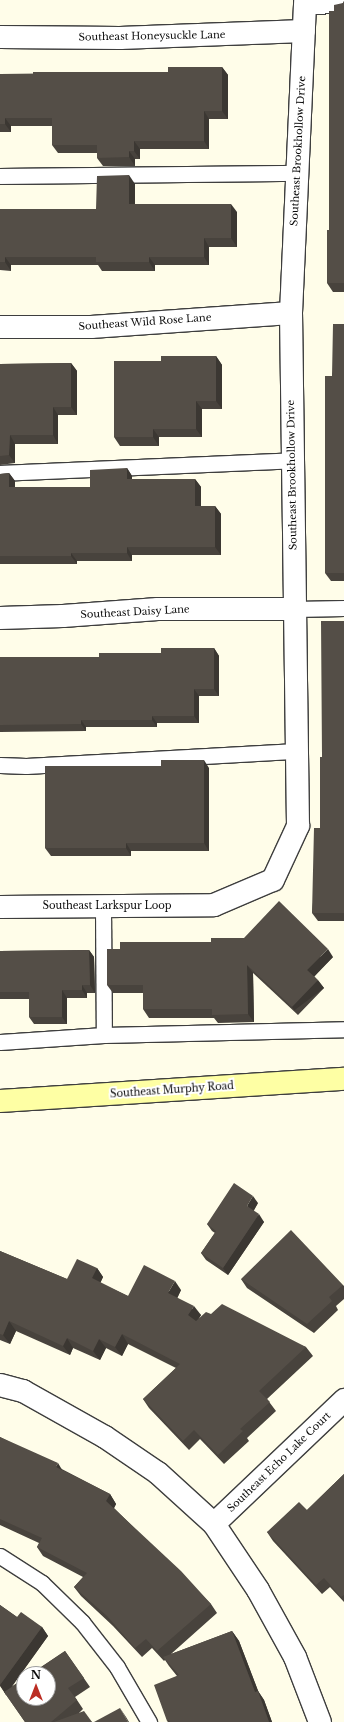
<!DOCTYPE html>
<style>
body{margin:0}
#map{position:relative;width:344px;height:1722px;overflow:hidden;background:#fffde9;font-family:"Libre Baskerville",serif}
div>[style]{position:absolute}
[style*='--x']{left:calc(var(--x)*1px);top:calc(var(--y)*1px);width:calc(var(--w)*1px);rotate:calc(var(--a)*1deg)}
.roads{filter:drop-shadow(1px 0 #3e3e3e) drop-shadow(-1px 0 #3e3e3e) drop-shadow(0 1px #3e3e3e) drop-shadow(0 -1px #3e3e3e)}
.service>*{height:15px;margin:-7.5px;padding:0 7.5px;transform-origin:7.5px;border-radius:7.5px;background:#fff}
.minor>*{height:22px;margin:-11px;padding:0 11px;transform-origin:11px;border-radius:11px;background:#fff}
.secondary>*{height:22px;margin:-11px;padding:0 11px;transform-origin:11px;border-radius:11px;background:#feffa4}
.wall>*{inset:0;background:#48433d}
.shaded-wall>*{inset:0;background:#3b3732;transform-origin:0 0}
.building>*{inset:0;background:#544e47}
span{translate:-50% -50%;white-space:nowrap;text-align:center;line-height:1.15;-webkit-text-stroke:4px #fff;paint-order:stroke}
.street-label{font-size:10px;color:#0b0b0b}
.north{position:absolute;left:16px;top:1666px;width:40px;height:40px;box-sizing:border-box;background:#fff;border:1px solid #9d9d9d;border-radius:50%;rotate:0deg;font-size:11px;font-weight:700;line-height:16px;text-align:center;color:#0b0b0b}
.north::after{content:'';display:block;margin:auto;width:14px;height:18px;background:#bb2d23;clip-path:polygon(50% 0,100% 100%,50% 72%,0 100%)}
</style>
<div id="map">
<div class="roads">
<div class="service">
<div style="--x:304;--y:6;--w:40;--a:-1.4"></div>
<div style="--x:0;--y:176;--w:297;--a:-0.6"></div>
<div style="--x:0;--y:473;--w:292;--a:-2.5"></div>
<div style="--x:294;--y:609;--w:50;--a:-1.1"></div>
<div style="--x:0;--y:765;--w:26;--a:2"></div>
<div style="--x:26;--y:766;--w:271;--a:-3.2"></div>
<div style="--x:103;--y:906;--w:129;--a:89.6"></div>
<div style="--x:0;--y:1042;--w:104;--a:-3.9"></div>
<div style="--x:104;--y:1035;--w:240;--a:-1.4"></div>
<div style="--x:0;--y:1556;--w:50;--a:32.7"></div>
<div style="--x:42;--y:1583;--w:56;--a:44.3"></div>
<div style="--x:82;--y:1622;--w:57;--a:52.1"></div>
<div style="--x:117;--y:1667;--w:64;--a:59.8"></div>
</div>
<div class="minor">
<div style="--x:0;--y:37;--w:120;--a:0.5"></div>
<div style="--x:120;--y:38;--w:184;--a:-2.2"></div>
<div style="--x:0;--y:327;--w:91;--a:0"></div>
<div style="--x:91;--y:327;--w:200;--a:-4"></div>
<div style="--x:0;--y:618;--w:63;--a:-1.8"></div>
<div style="--x:63;--y:616;--w:95;--a:-4.2"></div>
<div style="--x:158;--y:609;--w:136;--a:0"></div>
<div style="--x:0;--y:907;--w:214;--a:-0.5"></div>
<div style="--x:214;--y:905;--w:64;--a:-23"></div>
<div style="--x:273;--y:880;--w:60;--a:-65.2"></div>
<div style="--x:298;--y:826;--w:513;--a:-90.78"></div>
<div style="--x:291;--y:313;--w:313;--a:-87.4"></div>
<div style="--x:0;--y:1385;--w:24;--a:15"></div>
<div style="--x:23;--y:1391;--w:94;--a:29.3"></div>
<div style="--x:105;--y:1437;--w:64;--a:34.2"></div>
<div style="--x:158;--y:1473;--w:76;--a:42.3"></div>
<div style="--x:214;--y:1524;--w:79;--a:56.3"></div>
<div style="--x:258;--y:1590;--w:77;--a:61.1"></div>
<div style="--x:295;--y:1657;--w:70;--a:69"></div>
<div style="--x:214;--y:1524;--w:180;--a:-43.6"></div>
</div>
<div class="secondary">
<div style="--x:0;--y:1101;--w:345;--a:-3.7"></div>
</div>
</div>
<div class="wall">
<div style="clip-path:polygon(344px 1px,344px 292px,333px 292px,327px 283px,329px 230px,334px 11px,343px 3px)"></div>
<div style="clip-path:polygon(222px 67px,228px 75px,228px 119px,209px 119px,209px 149px,140px 149px,140px 159px,135px 159px,135px 166px,103px 166px,97px 158px,97px 153px,58px 153px,52px 145px,52px 126px,11px 126px,11px 132px,0 132px,0 74px,168px 72px)"></div>
<div style="clip-path:polygon(135px 184px,135px 204px,237px 212px,237px 247px,209px 247px,209px 265px,155px 265px,155px 271px,102px 271px,98px 265px,11px 265px,11px 271px,0 270px,0 209px,96px 209px)"></div>
<div style="clip-path:polygon(344px 324px,344px 581px,331px 581px,325px 573px,332px 376px)"></div>
<div style="clip-path:polygon(216px 356px,222px 365px,222px 409px,202px 409px,202px 437px,159px 437px,159px 446px,120px 446px,114px 437px,161px 361px)"></div>
<div style="clip-path:polygon(71px 363px,77px 371px,77px 415px,58px 415px,58px 444px,15px 444px,15px 463px,0 465px,0 364px)"></div>
<div style="clip-path:polygon(127px 468px,132px 476px,132px 479px,195px 479px,201px 487px,201px 506px,215px 506px,221px 514px,221px 555px,132px 555px,132px 561px,77px 561px,77px 564px,0 564px,0 474px,9px 473px,15px 481px,15px 487px,90px 487px)"></div>
<div style="clip-path:polygon(344px 621px,344px 921px,318px 921px,312px 913px,320px 828px,322px 757px)"></div>
<div style="clip-path:polygon(214px 648px,219px 656px,219px 696px,199px 696px,199px 723px,157px 723px,157px 727px,86px 727px,86px 731px,0 732px,0 657px,99px 657px,161px 653px)"></div>
<div style="clip-path:polygon(209px 768px,209px 851px,131px 851px,131px 856px,51px 856px,45px 848px)"></div>
<div style="clip-path:polygon(107px 949px,333px 957px,314px 976px,324px 988px,298px 1015px,253px 973px,254px 1022px,218px 1023px,214px 1018px,149px 1018px,143px 1009px,143px 993px,113px 993px,107px 985px)"></div>
<div style="clip-path:polygon(89px 950px,94px 957px,95px 993px,87px 993px,87px 998px,67px 998px,67px 1024px,34px 1024px,29px 1017px,29px 999px,0 999px,0 951px)"></div>
<div style="clip-path:polygon(258px 1203px,253px 1211px,264px 1222px,228px 1275px,206px 1260px,201px 1253px,215px 1233px,212px 1231px,207px 1224px)"></div>
<div style="clip-path:polygon(0 1251px,67px 1279px,97px 1268px,103px 1277px,100px 1283px,128px 1296px,181px 1290px,177px 1298px,201px 1315px,198px 1320px,211px 1314px,306px 1347px,313px 1356px,267px 1399px,276px 1411px,247px 1438px,249px 1441px,224px 1464px,200px 1439px,189px 1450px,149px 1408px,143px 1399px,176px 1368px,128px 1344px,122px 1356px,106px 1348px,100px 1360px,73px 1348px,70px 1355px,16px 1331px,10px 1344px,0 1340px)"></div>
<div style="clip-path:polygon(241px 1279px,343px 1285px,344px 1286px,344px 1299px,336px 1306px,338px 1310px,314px 1333px,247px 1288px)"></div>
<div style="clip-path:polygon(0 1437px,110px 1494px,116px 1504px,114px 1508px,211px 1604px,217px 1613px,171px 1654px,232px 1631px,239px 1641px,258px 1691px,264px 1700px,272px 1722px,168px 1722px,167px 1721px,177px 1676px,169px 1666px,165px 1660px,164px 1661px,152px 1648px,142px 1657px,113px 1626px,81px 1596px,74px 1587px,83px 1577px,43px 1556px,37px 1547px,39px 1543px,0 1525px)"></div>
<div style="clip-path:polygon(344px 1474px,344px 1602px,330px 1587px,322px 1594px,273px 1541px,267px 1532px,307px 1510px)"></div>
<div style="clip-path:polygon(0 1605px,17px 1617px,42px 1627px,48px 1636px,11px 1687px,65px 1651px,90px 1687px,75px 1697px,83px 1709px,79px 1713px,92px 1722px,25px 1722px,0 1686px)"></div>
</div>
<div class="shaded-wall">
<div style="clip-path:polygon(222px 67px,228px 75px,228px 119px,222px 111px)"></div>
<div style="clip-path:polygon(204px 111px,209px 119px,209px 149px,204px 141px)"></div>
<div style="clip-path:polygon(5px 118px,11px 126px,11px 132px,5px 124px)"></div>
<div style="clip-path:polygon(134px 141px,140px 149px,140px 159px,134px 151px)"></div>
<div style="clip-path:polygon(129px 151px,135px 159px,135px 166px,129px 157px)"></div>
<div style="clip-path:polygon(129px 175px,135px 184px,135px 212px,129px 204px)"></div>
<div style="clip-path:polygon(231px 204px,237px 212px,237px 247px,231px 238px)"></div>
<div style="clip-path:polygon(204px 238px,209px 247px,209px 265px,204px 257px)"></div>
<div style="clip-path:polygon(5px 257px,11px 265px,11px 271px,5px 262px)"></div>
<div style="clip-path:polygon(149px 257px,155px 265px,155px 271px,149px 262px)"></div>
<div style="clip-path:polygon(216px 356px,222px 365px,222px 409px,216px 401px)"></div>
<div style="clip-path:polygon(71px 363px,77px 371px,77px 415px,71px 407px)"></div>
<div style="clip-path:polygon(196px 401px,202px 409px,202px 437px,196px 429px)"></div>
<div style="clip-path:polygon(53px 407px,58px 415px,58px 444px,53px 435px)"></div>
<div style="clip-path:polygon(153px 429px,159px 437px,159px 446px,153px 437px)"></div>
<div style="clip-path:polygon(10px 435px,15px 444px,15px 463px,9px 455px)"></div>
<div style="clip-path:polygon(127px 468px,132px 476px,132px 487px,127px 479px)"></div>
<div style="clip-path:polygon(9px 473px,15px 481px,15px 495px,9px 487px)"></div>
<div style="clip-path:polygon(195px 479px,201px 487px,201px 514px,195px 506px)"></div>
<div style="clip-path:polygon(215px 506px,221px 514px,221px 555px,215px 547px)"></div>
<div style="clip-path:polygon(127px 547px,132px 555px,132px 561px,127px 553px)"></div>
<div style="clip-path:polygon(71px 553px,77px 561px,77px 564px,71px 556px)"></div>
<div style="clip-path:polygon(214px 648px,219px 656px,219px 696px,214px 689px)"></div>
<div style="clip-path:polygon(194px 689px,199px 696px,199px 723px,194px 716px)"></div>
<div style="clip-path:polygon(152px 716px,157px 723px,157px 727px,152px 720px)"></div>
<div style="clip-path:polygon(81px 720px,86px 727px,86px 731px,81px 724px)"></div>
<div style="clip-path:polygon(204px 760px,209px 768px,209px 851px,204px 843px)"></div>
<div style="clip-path:polygon(126px 843px,131px 851px,131px 856px,126px 848px)"></div>
<div style="clip-path:polygon(328px 949px,333px 957px,313px 978px,307px 970px)"></div>
<div style="clip-path:polygon(89px 950px,94px 957px,95px 993px,90px 985px)"></div>
<div style="clip-path:polygon(247px 965px,253px 973px,254px 1022px,248px 1014px)"></div>
<div style="left:318px;top:980px;width:10px;height:37px;rotate:53deg"></div>
<div style="clip-path:polygon(82px 985px,87px 993px,87px 998px,82px 990px)"></div>
<div style="clip-path:polygon(62px 990px,67px 998px,67px 1024px,62px 1017px)"></div>
<div style="clip-path:polygon(253px 1196px,258px 1203px,252px 1214px,247px 1206px)"></div>
<div style="clip-path:polygon(259px 1214px,264px 1222px,228px 1275px,223px 1268px)"></div>
<div style="clip-path:polygon(97px 1268px,103px 1277px,98px 1288px,92px 1278px)"></div>
<div style="clip-path:polygon(175px 1281px,181px 1290px,175px 1303px,168px 1293px)"></div>
<div style="clip-path:polygon(194px 1306px,201px 1315px,195px 1324px,188px 1315px)"></div>
<div style="clip-path:polygon(9px 1321px,16px 1331px,10px 1344px,3px 1335px)"></div>
<div style="clip-path:polygon(122px 1334px,128px 1344px,122px 1356px,115px 1347px)"></div>
<div style="clip-path:polygon(67px 1338px,73px 1348px,70px 1355px,63px 1346px)"></div>
<div style="clip-path:polygon(99px 1339px,106px 1348px,100px 1360px,93px 1351px)"></div>
<div style="clip-path:polygon(58px 1463px,64px 1473px,56px 1467px)"></div>
<div style="clip-path:polygon(110px 1494px,116px 1504px,113px 1510px,106px 1501px)"></div>
<div style="clip-path:polygon(42px 1627px,48px 1636px,6px 1695px,0 1685px)"></div>
<div style="clip-path:polygon(232px 1631px,239px 1641px,262px 1701px,255px 1692px)"></div>
<div style="clip-path:polygon(258px 1691px,264px 1700px,272px 1722px,269px 1722px)"></div>
<div style="clip-path:polygon(120px 1708px,126px 1717px,129px 1722px,128px 1722px)"></div>
</div>
<div class="building">
<div style="clip-path:polygon(344px 1px,344px 283px,327px 283px,327px 230px,329px 230px,329px 11px,334px 11px,334px 5px,343px 3px)"></div>
<div style="clip-path:polygon(168px 67px,222px 67px,222px 111px,204px 111px,204px 141px,134px 141px,134px 151px,129px 151px,129px 157px,97px 158px,97px 145px,52px 145px,52px 118px,5px 118px,5px 124px,0 124px,0 74px,33px 74px,33px 72px,168px 72px)"></div>
<div style="clip-path:polygon(129px 175px,129px 204px,231px 204px,231px 238px,204px 238px,204px 257px,149px 257px,149px 262px,96px 262px,96px 257px,5px 257px,5px 262px,0 262px,0 209px,96px 209px,97px 176px)"></div>
<div style="clip-path:polygon(333px 324px,344px 324px,344px 573px,325px 573px,325px 376px,332px 376px)"></div>
<div style="clip-path:polygon(161px 356px,216px 356px,216px 401px,196px 401px,196px 429px,153px 429px,153px 437px,114px 437px,114px 361px,161px 361px)"></div>
<div style="clip-path:polygon(71px 363px,71px 407px,53px 407px,53px 435px,10px 435px,9px 455px,0 456px,0 364px)"></div>
<div style="clip-path:polygon(127px 468px,127px 479px,195px 479px,195px 506px,215px 506px,215px 547px,127px 547px,127px 553px,71px 553px,71px 556px,0 556px,0 474px,9px 473px,9px 487px,90px 487px,90px 470px)"></div>
<div style="clip-path:polygon(321px 621px,344px 621px,344px 913px,312px 913px,314px 828px,320px 828px,320px 757px,322px 757px)"></div>
<div style="clip-path:polygon(161px 648px,214px 648px,214px 689px,194px 689px,194px 716px,152px 716px,152px 720px,81px 720px,81px 724px,0 725px,0 657px,99px 657px,99px 653px,161px 653px)"></div>
<div style="clip-path:polygon(161px 760px,204px 760px,204px 843px,126px 843px,126px 848px,45px 848px,45px 766px,161px 766px)"></div>
<div style="clip-path:polygon(279px 901px,328px 949px,307px 970px,318px 980px,292px 1007px,247px 965px,248px 1014px,212px 1015px,212px 1009px,143px 1009px,143px 985px,107px 985px,107px 949px,120px 949px,120px 942px,211px 942px,211px 938px,244px 938px)"></div>
<div style="clip-path:polygon(89px 950px,90px 985px,82px 985px,82px 990px,62px 990px,62px 1017px,29px 1017px,29px 992px,0 992px,0 951px)"></div>
<div style="clip-path:polygon(234px 1183px,253px 1196px,247px 1206px,259px 1214px,223px 1268px,201px 1253px,216px 1231px,207px 1224px)"></div>
<div style="clip-path:polygon(291px 1230px,343px 1285px,329px 1297px,332px 1301px,307px 1324px,241px 1279px)"></div>
<div style="clip-path:polygon(0 1251px,67px 1279px,77px 1259px,97px 1268px,92px 1278px,128px 1296px,144px 1265px,175px 1281px,168px 1293px,194px 1306px,188px 1315px,196px 1321px,206px 1312px,211px 1314px,222px 1304px,306px 1347px,259px 1391px,270px 1402px,240px 1429px,243px 1431px,218px 1455px,194px 1430px,183px 1441px,143px 1399px,180px 1364px,122px 1334px,115px 1347px,99px 1339px,93px 1351px,67px 1338px,63px 1346px,9px 1321px,3px 1335px,0 1334px)"></div>
<div style="clip-path:polygon(0 1437px,58px 1463px,56px 1467px,110px 1494px,106px 1501px,181px 1571px,211px 1604px,157px 1651px,146px 1639px,135px 1648px,107px 1616px,74px 1587px,87px 1573px,37px 1547px,42px 1538px,0 1519px)"></div>
<div style="clip-path:polygon(344px 1474px,344px 1595px,341px 1597px,324px 1578px,316px 1585px,267px 1532px,299px 1502px,307px 1510px)"></div>
<div style="clip-path:polygon(0 1605px,17px 1617px,21px 1612px,42px 1627px,0 1685px)"></div>
<div style="clip-path:polygon(232px 1631px,255px 1692px,258px 1691px,269px 1722px,170px 1722px,169px 1720px,167px 1721px,154px 1685px,179px 1675px,163px 1657px)"></div>
<div style="clip-path:polygon(65px 1651px,84px 1678px,68px 1688px,77px 1700px,51px 1722px,25px 1722px,4px 1692px,24px 1679px,24px 1698px,48px 1698px,48px 1674px,31px 1674px)"></div>
<div style="clip-path:polygon(120px 1708px,128px 1722px,94px 1722px)"></div>
<div style="clip-path:polygon(84px 1711px,92px 1722px,54px 1722px)"></div>
</div>
<div class="street-label">
<span style="left:152px;top:36px;rotate:-1deg">Southeast Honeysuckle Lane</span>
<span style="left:298px;top:151px;rotate:-87deg">Southeast Brookhollow Drive</span>
<span style="left:145px;top:322px;rotate:-4deg">Southeast Wild Rose Lane</span>
<span style="left:292px;top:475px;rotate:-91deg">Southeast Brookhollow Drive</span>
<span style="left:135px;top:612px;rotate:-3deg">Southeast Daisy Lane</span>
<span style="left:107px;top:906px">Southeast Larkspur Loop</span>
<span style="left:172px;top:1090px;rotate:-4deg">Southeast Murphy Road</span>
<span style="left:279px;top:1462px;rotate:-44deg">Southeast Echo Lake Court</span>
</div>
<div class="north">N</div>
</div>
